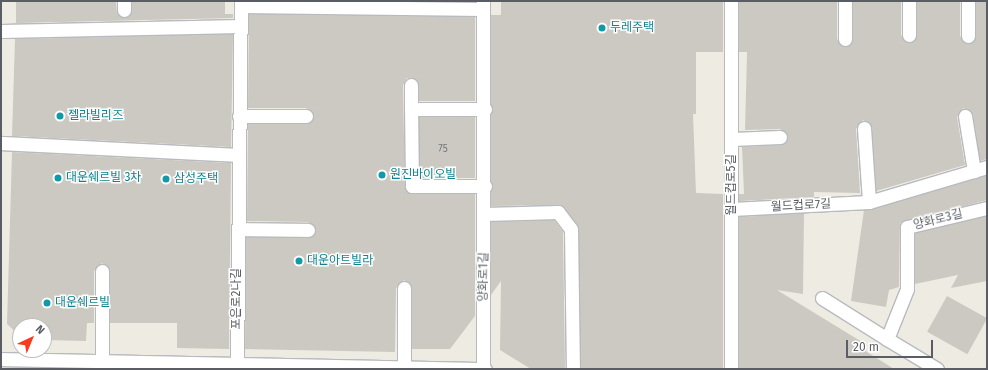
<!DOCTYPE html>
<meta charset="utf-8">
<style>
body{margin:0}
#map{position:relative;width:988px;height:370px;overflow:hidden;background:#eeece2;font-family:"Fira Sans","Noto Sans KR",sans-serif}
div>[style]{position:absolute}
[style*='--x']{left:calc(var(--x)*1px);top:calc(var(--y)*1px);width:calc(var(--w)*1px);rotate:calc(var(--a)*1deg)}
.building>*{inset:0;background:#cbc9c1;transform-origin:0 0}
.roads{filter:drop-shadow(1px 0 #b7babf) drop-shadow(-1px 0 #b7babf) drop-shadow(0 1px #b7babf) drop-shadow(0 -1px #b7babf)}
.lane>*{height:13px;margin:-6.5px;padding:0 6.5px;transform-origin:6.5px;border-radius:6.5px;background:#fff}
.dots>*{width:11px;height:11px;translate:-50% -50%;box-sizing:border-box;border:2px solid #fff;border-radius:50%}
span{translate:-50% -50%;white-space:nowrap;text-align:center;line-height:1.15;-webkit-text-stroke:3px #fff;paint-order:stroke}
.number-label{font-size:10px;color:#76797b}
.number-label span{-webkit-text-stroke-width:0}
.culture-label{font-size:12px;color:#0d838f}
.left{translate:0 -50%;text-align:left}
.street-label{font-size:12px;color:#5a5e64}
.frame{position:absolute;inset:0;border:2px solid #5a5e64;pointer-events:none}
.north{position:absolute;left:12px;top:318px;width:40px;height:40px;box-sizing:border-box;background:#fff;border:1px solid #bdbfc1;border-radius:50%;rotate:44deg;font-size:11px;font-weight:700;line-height:16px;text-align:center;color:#5a5e64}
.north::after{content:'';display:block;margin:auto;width:14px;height:18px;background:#f63b20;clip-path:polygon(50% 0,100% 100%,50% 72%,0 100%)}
.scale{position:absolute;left:846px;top:340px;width:87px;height:18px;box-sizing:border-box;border:2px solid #5a5e64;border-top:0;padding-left:5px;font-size:12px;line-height:14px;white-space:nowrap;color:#5a5e64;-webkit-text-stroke:3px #fff;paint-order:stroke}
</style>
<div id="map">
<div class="building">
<div style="clip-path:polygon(16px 1px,116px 1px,117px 14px,124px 18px,131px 14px,132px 1px,225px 1px,225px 14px,233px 14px,233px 18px,16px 23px)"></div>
<div style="clip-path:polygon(501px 1px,723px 1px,723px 52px,696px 52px,696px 114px,693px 114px,696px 193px,723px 194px,723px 369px,581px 369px,577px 224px,561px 205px,491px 206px,491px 15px,501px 15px)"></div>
<div style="clip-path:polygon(739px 1px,837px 1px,837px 39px,845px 47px,853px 39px,853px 1px,901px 1px,901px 35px,909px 43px,917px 35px,917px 1px,960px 1px,960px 36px,968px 44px,976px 36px,976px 1px,987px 1px,987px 159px,980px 161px,973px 114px,963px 108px,957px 117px,965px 165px,876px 191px,872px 127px,863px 120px,856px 129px,860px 193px,814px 192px,814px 197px,739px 201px,739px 194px,744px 194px,742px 147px,781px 145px,788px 137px,780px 129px,745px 130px,747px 52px,739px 52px)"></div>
<div style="clip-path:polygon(249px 14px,475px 17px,475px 101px,419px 101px,418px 81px,407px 78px,403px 85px,405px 190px,412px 194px,475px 194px,475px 316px,450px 349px,412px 349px,412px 288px,404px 280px,396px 288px,395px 352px,245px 349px,246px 237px,308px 238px,316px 230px,308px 222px,247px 221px,248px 124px,306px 124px,314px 116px,306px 108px,248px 108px)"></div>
<div style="clip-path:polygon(233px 34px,231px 147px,12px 136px,15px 39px)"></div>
<div style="left:419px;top:117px;width:56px;height:61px"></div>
<div style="clip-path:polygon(12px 152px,231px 163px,229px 349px,177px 348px,177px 323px,110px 323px,110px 271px,102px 263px,94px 271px,94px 323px,87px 323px,86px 341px,44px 340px,44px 326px,20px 326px,20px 336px,7px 324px)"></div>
<div style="clip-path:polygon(987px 175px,987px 200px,900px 223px,899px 287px,889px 290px,886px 307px,851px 301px,864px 210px)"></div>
<div style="clip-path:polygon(804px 213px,803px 294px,777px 290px,867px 345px,864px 350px,894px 369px,739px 369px,739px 217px)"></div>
<div style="clip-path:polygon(987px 216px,987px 281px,951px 288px,958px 275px,915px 284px,915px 233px)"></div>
<div style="clip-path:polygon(554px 220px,563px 232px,565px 369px,531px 369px,500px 350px,501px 281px,491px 295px,491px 222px)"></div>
<div style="left:947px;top:296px;width:46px;height:41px;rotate:29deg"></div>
</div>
<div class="roads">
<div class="lane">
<div style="--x:124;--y:1;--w:9;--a:90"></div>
<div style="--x:845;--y:1;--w:38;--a:90"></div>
<div style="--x:909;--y:1;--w:34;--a:90"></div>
<div style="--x:241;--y:6;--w:242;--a:0.7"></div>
<div style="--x:1;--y:31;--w:240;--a:-1.2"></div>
<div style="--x:968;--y:36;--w:35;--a:-90"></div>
<div style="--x:411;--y:85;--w:24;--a:90"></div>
<div style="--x:239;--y:116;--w:67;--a:0"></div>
<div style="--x:965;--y:116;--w:56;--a:80.7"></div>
<div style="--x:864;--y:128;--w:74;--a:86.1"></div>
<div style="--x:732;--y:139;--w:48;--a:-2.4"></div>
<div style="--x:1;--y:143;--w:237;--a:2.9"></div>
<div style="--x:485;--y:186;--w:73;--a:180"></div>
<div style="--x:412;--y:186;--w:77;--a:-90.7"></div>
<div style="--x:411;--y:109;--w:74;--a:0"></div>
<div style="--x:732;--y:209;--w:137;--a:-2.9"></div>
<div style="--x:869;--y:202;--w:123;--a:-16.5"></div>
<div style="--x:485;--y:214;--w:73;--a:-1.6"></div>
<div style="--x:558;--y:212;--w:21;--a:53"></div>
<div style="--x:571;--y:229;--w:140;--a:89.2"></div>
<div style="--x:238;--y:229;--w:70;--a:0.8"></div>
<div style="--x:404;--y:288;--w:78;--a:90"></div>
<div style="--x:822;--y:298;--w:77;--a:32.2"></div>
<div style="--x:1;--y:359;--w:484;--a:1.2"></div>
<div style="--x:102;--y:361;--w:90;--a:-90"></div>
<div style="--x:237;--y:369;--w:368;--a:-89.4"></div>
<div style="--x:483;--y:369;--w:368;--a:-90"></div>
<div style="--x:731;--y:369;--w:368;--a:-90"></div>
<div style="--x:937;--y:369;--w:58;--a:-149"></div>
<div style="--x:887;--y:339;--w:54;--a:-68.2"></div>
<div style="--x:907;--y:289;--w:62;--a:-90"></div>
<div style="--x:907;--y:227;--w:82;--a:-13.4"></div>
</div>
</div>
<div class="dots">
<div style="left:602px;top:28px;background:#0f9aa8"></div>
<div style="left:60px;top:116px;background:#0f9aa8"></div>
<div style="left:382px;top:175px;background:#0f9aa8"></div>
<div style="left:58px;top:178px;background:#0f9aa8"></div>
<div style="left:166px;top:179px;background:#0f9aa8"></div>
<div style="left:299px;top:261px;background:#0f9aa8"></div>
<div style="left:47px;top:303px;background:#0f9aa8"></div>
</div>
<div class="number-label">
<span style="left:443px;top:150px">75</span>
</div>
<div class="culture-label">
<span class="left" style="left:610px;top:28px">두레주택</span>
<span class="left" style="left:68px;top:116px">젤라빌리즈</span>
<span class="left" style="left:390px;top:175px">원진바이오빌</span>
<span class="left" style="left:66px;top:178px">대운쉐르빌 3차</span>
<span class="left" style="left:174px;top:179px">삼성주택</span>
<span class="left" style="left:307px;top:261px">대운아트빌라</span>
<span class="left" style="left:55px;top:303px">대운쉐르빌</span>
</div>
<div class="street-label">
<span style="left:732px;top:185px;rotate:-90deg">월드컵로5길</span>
<span style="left:801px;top:206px;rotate:-3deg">월드컵로7길</span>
<span style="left:938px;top:220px;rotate:-14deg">양화로3길</span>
<span style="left:484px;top:277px;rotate:-89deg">양화로1길</span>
<span style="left:237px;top:299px;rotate:-90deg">포은로2나길</span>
</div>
<div class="frame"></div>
<div class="north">N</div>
<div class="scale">20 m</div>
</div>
